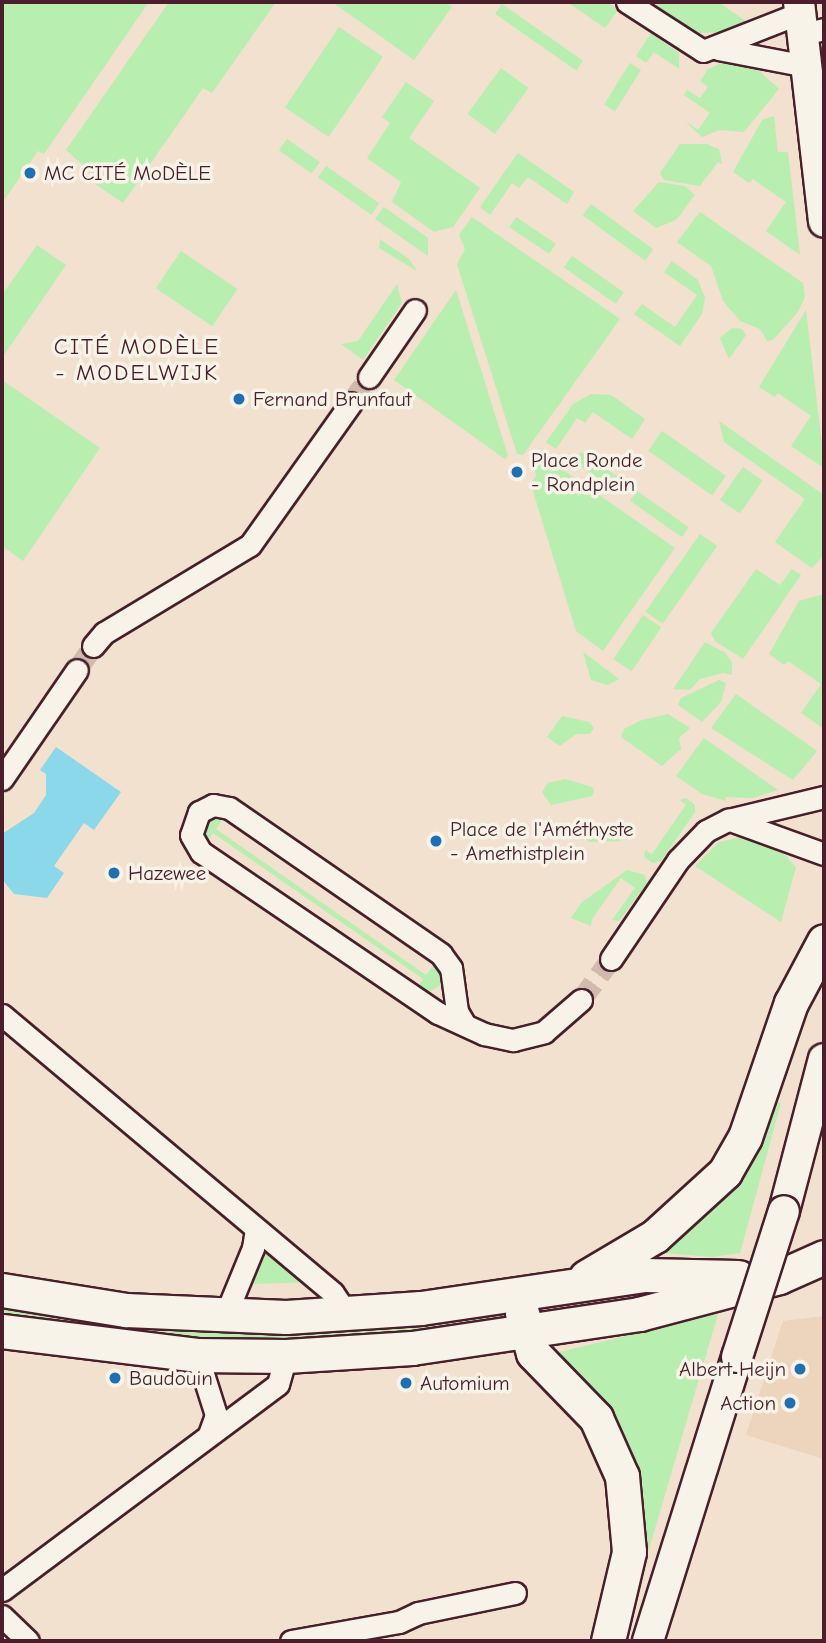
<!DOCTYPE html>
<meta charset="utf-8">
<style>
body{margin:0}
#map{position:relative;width:826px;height:1643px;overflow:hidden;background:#f1e1ce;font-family:"Comic Neue",sans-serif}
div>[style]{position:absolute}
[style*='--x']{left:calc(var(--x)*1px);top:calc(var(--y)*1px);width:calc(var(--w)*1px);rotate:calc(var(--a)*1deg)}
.built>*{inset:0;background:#edd4bc}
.green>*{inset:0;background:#b8eeb0;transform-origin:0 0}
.water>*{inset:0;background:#8bd8ea}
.minor-tunnel>*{height:21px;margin-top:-10.5px;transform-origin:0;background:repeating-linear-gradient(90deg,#d0baad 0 21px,transparent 0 31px)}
.roads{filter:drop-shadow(2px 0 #4a1f2b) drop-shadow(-2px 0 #4a1f2b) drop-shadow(0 2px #4a1f2b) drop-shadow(0 -2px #4a1f2b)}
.minor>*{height:21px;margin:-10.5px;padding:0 10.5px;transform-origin:10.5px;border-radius:10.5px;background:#f7f3e8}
.secondary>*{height:30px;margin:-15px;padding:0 15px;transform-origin:15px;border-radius:15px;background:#f7f3e8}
.primary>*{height:33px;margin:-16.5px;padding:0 16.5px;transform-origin:16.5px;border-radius:16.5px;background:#f7f3e8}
.bridges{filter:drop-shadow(2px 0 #4a1f2b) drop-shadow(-2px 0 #4a1f2b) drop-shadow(0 2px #4a1f2b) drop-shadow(0 -2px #4a1f2b)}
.secondary-bridge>*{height:30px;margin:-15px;padding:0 15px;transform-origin:15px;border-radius:15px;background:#f7f3e8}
.dots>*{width:19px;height:19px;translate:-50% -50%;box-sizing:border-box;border:4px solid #f7f3e8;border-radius:50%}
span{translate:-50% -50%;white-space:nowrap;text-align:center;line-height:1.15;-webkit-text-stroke:7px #f7f3e8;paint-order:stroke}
.poi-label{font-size:21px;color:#4a1f2b}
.left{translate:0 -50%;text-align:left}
.right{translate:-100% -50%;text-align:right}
.neighbourhood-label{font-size:23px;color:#4a1f2b;letter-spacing:2px}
.frame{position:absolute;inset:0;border:4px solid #4a1f2b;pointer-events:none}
</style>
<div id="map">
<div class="built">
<div style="clip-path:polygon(824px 1316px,824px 1459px,746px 1435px,783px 1321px)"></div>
</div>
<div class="green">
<div style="clip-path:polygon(2px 2px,149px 2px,44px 154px,38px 151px,2px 203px)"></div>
<div style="clip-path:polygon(169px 2px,276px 2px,212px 93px,203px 88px,123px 203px,95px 184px,98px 179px,66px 150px)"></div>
<div style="clip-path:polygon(332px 2px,445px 2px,452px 7px,414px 60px)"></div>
<div style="clip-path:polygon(567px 2px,607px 2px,618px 10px,605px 28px)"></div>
<div style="clip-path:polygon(658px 2px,718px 2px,747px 22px,728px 32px,700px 33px,655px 7px)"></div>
<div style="left:502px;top:4px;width:99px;height:12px;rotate:35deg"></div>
<div style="left:339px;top:27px;width:53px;height:97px;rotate:34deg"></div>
<div style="clip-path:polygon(651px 33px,679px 53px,679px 69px,654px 52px,646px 63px,636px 56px)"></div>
<div style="clip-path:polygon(727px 61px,756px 68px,779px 89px,744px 132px,720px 130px,702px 137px,685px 121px,698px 130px,710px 113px,684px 95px,687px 90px,700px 98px,708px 87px,700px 81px,708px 69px)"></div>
<div style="left:630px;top:63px;width:13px;height:49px;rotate:32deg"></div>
<div style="left:501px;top:68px;width:34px;height:57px;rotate:36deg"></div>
<div style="clip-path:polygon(406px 82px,434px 101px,409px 138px,480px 188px,453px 227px,434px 232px,392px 202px,401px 182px,367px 158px,390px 123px,382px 117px)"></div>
<div style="clip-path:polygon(774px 116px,778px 152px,788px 152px,800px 255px,766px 231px,786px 202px,753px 179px,749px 183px,733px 172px,762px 120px)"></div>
<div style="left:287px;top:139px;width:40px;height:14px;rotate:35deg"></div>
<div style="clip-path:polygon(680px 144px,707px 144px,719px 149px,722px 164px,718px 162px,700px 186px,664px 180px,660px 173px)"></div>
<div style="clip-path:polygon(518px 153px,574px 192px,567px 204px,528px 177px,519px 188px,512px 183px,490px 215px,480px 207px)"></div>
<div style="left:326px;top:166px;width:65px;height:14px;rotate:35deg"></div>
<div style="clip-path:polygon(659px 182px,685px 186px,695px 195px,676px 220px,656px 228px,633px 211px)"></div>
<div style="left:591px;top:204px;width:77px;height:14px;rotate:36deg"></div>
<div style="clip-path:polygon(384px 207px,428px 238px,428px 256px,375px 219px)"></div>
<div style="clip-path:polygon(700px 212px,803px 283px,805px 297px,798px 312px,773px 340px,767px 341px,760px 329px,740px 321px,723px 301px,711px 266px,677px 242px)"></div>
<div style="clip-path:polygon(472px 217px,620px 319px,523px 455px,517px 454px,457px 264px,465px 249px,459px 235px)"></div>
<div style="left:516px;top:217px;width:48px;height:12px;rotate:34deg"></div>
<div style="clip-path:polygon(380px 239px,409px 259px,417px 271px,379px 248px)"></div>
<div style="clip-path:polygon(37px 245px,66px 265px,2px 358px,2px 295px)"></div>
<div style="left:181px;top:251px;width:68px;height:45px;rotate:34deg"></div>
<div style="left:572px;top:256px;width:63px;height:14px;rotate:35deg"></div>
<div style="clip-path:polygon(672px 261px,698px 280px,705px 298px,702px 314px,680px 346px,634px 314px,642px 304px,675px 327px,697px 295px,664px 272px)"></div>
<div style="clip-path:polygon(397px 284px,402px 303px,363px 360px,341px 344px,358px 341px)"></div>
<div style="clip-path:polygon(456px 290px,508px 456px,505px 459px,394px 380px)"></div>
<div style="clip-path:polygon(806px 310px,824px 461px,824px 468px,791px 446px,811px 416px,778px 393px,775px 397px,759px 387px)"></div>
<div style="clip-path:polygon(732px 328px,742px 329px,746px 335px,729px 359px,720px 338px)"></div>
<div style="clip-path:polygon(2px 380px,100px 448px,23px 561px,2px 546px)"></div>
<div style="clip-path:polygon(591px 394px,611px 395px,645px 419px,632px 439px,593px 412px,585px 423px,577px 418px,556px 449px,546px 442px,573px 404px)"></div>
<div style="clip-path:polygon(719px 421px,824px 495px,824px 555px,812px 568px,775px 542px,805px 499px,724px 442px)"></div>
<div style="left:662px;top:431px;width:78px;height:24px;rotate:35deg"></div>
<div style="left:581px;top:452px;width:48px;height:12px;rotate:34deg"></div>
<div style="clip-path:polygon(539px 453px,675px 548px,603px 651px,576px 631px,531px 485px,536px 475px,532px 462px)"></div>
<div style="left:743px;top:467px;width:24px;height:40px;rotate:35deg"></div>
<div style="left:637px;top:491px;width:63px;height:12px;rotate:35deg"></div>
<div style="left:700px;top:534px;width:21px;height:95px;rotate:35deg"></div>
<div style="clip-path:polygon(756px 569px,780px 585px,792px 569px,801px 575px,743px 659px,715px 641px,711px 633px)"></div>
<div style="clip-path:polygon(824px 594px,824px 729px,801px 713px,821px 684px,788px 661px,784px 665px,769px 654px,799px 601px)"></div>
<div style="left:643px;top:615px;width:22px;height:53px;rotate:34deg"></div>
<div style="clip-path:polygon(705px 642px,724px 652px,732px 662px,732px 675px,723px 673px,700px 679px,690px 690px,673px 689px)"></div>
<div style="clip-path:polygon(583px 652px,619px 679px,608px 685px,591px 680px)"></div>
<div style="clip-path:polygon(719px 680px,726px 683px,721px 702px,702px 722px,678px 705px,681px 698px)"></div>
<div style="clip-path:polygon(736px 694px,817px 751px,793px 780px,711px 728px)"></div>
<div style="clip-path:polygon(668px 714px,690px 728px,679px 738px,681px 749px,662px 766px,621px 737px,624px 729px,642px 720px)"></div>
<div style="clip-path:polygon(562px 716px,589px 722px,594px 728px,590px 734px,576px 734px,560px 746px,547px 737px)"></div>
<div style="clip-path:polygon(704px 738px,778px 790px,753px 798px,726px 797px,726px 801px,702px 794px,676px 776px)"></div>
<div style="clip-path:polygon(565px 779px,592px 787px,594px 791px,592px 796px,551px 805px,542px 792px,548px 783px)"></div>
<div style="clip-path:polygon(686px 798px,695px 805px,695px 812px,661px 861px,653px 863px,644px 857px,645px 850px,652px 854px,686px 805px,680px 800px)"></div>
<div style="clip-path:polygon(207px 815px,226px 815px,216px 829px,426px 975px,437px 961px,443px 978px,439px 986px,427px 993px,416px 991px,423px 979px,213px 833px,204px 845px,199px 825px)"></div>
<div style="clip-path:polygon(599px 826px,600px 831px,625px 836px,620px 841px,590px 842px,576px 832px,575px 828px)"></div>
<div style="clip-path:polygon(746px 836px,775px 845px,796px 867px,781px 922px,695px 866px,719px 842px)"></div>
<div style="clip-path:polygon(627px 870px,645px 875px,647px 883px,619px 921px,612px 920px,635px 888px,621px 878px,592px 919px,591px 926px,571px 918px,581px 903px)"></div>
<div style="clip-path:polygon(768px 1099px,781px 1103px,740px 1253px,713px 1257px,663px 1253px,658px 1247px)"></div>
<div style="clip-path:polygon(268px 1247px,310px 1282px,253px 1284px)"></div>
<div style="clip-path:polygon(2px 1297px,504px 1304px,513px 1322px,284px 1351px,2px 1324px)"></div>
<div style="clip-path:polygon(718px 1314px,637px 1590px,638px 1526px,551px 1354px)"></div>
</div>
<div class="water">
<div style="clip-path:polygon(56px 747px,121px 792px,94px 830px,84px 823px,54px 866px,64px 873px,47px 898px,14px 894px,2px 879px,2px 834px,34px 813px,46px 795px,46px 774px,40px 770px)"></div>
</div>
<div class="minor-tunnel">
<div style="--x:351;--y:403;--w:32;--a:-55"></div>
<div style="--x:77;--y:670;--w:29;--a:-56"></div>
<div style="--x:581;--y:1000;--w:51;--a:-53.8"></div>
</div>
<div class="roads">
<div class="minor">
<div style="--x:627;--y:2;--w:90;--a:32.8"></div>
<div style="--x:703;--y:51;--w:104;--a:-21.4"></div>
<div style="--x:803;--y:34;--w:22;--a:-13"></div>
<div style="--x:718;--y:49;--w:90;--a:10.9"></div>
<div style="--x:369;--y:377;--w:81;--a:-55.5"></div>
<div style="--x:93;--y:646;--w:17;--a:-50"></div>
<div style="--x:104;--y:633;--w:170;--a:-31.1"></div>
<div style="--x:250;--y:545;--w:174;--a:-54.6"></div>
<div style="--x:2;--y:779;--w:132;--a:-55.5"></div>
<div style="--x:730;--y:820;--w:100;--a:19.9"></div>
<div style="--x:611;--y:959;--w:120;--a:-55.9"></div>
<div style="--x:678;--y:860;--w:40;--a:-46"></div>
<div style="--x:706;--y:831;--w:25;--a:-27"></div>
<div style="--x:728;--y:820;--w:99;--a:-13.5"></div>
<div style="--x:2;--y:1015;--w:432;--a:40"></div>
<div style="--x:333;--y:1293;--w:27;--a:56"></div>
<div style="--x:465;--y:1025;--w:16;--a:-120"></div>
<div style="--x:457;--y:1011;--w:43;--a:-97.9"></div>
<div style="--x:451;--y:968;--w:17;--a:-126"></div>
<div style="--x:441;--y:954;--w:257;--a:-145.4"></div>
<div style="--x:229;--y:808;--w:16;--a:-169"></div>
<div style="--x:213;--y:805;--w:16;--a:153"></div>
<div style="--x:199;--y:812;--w:24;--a:109"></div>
<div style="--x:191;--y:835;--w:20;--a:60"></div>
<div style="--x:201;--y:852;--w:287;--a:34.2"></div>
<div style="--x:438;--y:1013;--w:51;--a:24.5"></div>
<div style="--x:484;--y:1034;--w:30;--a:12"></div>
<div style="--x:513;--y:1040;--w:32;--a:-14"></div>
<div style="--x:544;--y:1032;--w:49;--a:-40.9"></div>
<div style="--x:225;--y:1316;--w:74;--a:-67.6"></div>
<div style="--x:253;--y:1248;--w:19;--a:-81"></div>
<div style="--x:197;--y:1355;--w:63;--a:72.4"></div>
<div style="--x:216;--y:1415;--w:20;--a:110"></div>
<div style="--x:2;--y:1590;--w:344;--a:-36.7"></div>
<div style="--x:278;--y:1384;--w:29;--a:-74"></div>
<div style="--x:2;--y:1616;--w:36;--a:44"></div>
<div style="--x:291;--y:1641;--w:110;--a:-10"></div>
<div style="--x:399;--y:1622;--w:21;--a:-25"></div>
<div style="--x:418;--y:1613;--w:99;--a:-11.7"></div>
</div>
<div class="secondary">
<div style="--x:799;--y:2;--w:221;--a:83.5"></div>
<div style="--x:784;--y:1211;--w:157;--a:-75.3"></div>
<div style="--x:648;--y:1641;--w:298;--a:-72.6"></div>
</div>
<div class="primary">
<div style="--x:586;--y:1277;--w:80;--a:-30.7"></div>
<div style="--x:655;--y:1236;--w:95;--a:-42.4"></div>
<div style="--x:725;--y:1172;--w:40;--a:-60.3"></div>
<div style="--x:745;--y:1137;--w:142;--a:-71.1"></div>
<div style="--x:791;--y:1003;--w:70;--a:-62"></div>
<div style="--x:2;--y:1290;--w:126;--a:9.2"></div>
<div style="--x:126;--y:1310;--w:160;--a:2.5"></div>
<div style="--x:286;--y:1317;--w:135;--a:-3.8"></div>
<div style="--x:421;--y:1308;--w:226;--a:-8.4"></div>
<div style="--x:645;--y:1275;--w:93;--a:1.2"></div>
<div style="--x:522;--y:1313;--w:41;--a:74.6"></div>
<div style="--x:533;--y:1353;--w:91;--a:45.9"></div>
<div style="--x:596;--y:1418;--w:64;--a:65.9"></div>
<div style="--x:622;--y:1476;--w:76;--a:84.7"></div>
<div style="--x:629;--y:1552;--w:91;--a:103.3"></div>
<div style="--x:2;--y:1331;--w:196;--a:7"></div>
<div style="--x:197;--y:1355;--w:89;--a:0.6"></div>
<div style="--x:286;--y:1356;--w:126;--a:-3.6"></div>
<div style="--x:412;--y:1348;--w:230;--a:-8.5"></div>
<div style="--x:639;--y:1314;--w:145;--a:-14.8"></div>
<div style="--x:779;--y:1277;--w:49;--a:-24"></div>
</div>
</div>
<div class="bridges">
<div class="secondary-bridge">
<div style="--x:737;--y:1357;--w:153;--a:-72.2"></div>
</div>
</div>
<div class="dots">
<div style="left:30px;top:173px;background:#1f6fb2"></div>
<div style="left:239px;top:399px;background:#1f6fb2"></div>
<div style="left:517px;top:472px;background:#1f6fb2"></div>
<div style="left:436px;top:841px;background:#1f6fb2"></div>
<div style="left:114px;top:873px;background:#1f6fb2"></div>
<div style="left:800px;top:1369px;background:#1f6fb2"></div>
<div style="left:115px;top:1378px;background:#1f6fb2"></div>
<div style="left:406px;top:1383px;background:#1f6fb2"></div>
<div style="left:790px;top:1403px;background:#1f6fb2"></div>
</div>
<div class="poi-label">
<span class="left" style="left:44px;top:173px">MC CITÉ MoDÈLE</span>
<span class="left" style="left:253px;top:399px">Fernand Brunfaut</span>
<span class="left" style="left:531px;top:472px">Place Ronde<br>- Rondplein</span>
<span class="left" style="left:450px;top:841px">Place de l'Améthyste<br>- Amethistplein</span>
<span class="left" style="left:128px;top:873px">Hazewee</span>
<span class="right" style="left:786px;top:1369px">Albert Heijn</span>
<span class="left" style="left:129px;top:1378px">Baudouin</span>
<span class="left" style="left:420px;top:1383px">Automium</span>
<span class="right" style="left:776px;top:1403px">Action</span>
</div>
<div class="neighbourhood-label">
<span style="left:137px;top:360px">CITÉ MODÈLE<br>- MODELWIJK</span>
</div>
<div class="frame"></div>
</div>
